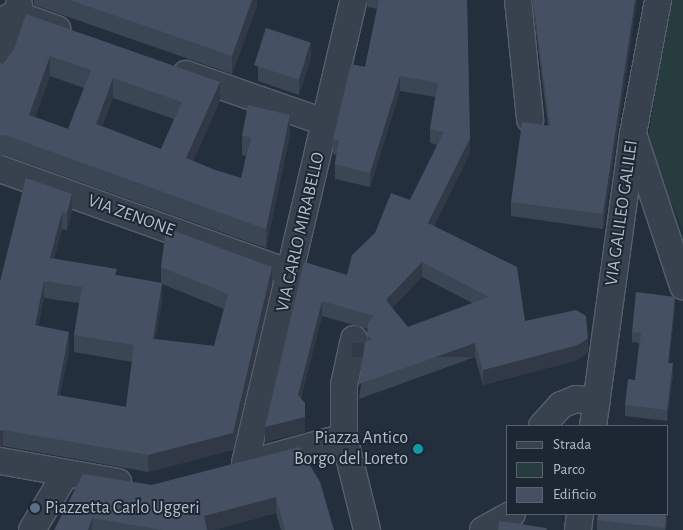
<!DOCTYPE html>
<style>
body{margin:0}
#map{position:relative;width:683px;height:530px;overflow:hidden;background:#242f3e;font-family:"Alegreya Sans",sans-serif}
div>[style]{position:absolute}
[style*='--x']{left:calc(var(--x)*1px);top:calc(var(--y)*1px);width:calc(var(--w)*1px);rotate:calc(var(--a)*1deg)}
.green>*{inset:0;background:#263c3f}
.roads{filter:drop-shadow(1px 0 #565f6c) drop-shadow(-1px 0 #565f6c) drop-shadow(0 1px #565f6c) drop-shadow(0 -1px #565f6c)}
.minor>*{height:26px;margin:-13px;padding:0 13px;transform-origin:13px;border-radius:13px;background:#38414e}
.wall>*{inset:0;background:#3b4654}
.shaded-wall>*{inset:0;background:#303945;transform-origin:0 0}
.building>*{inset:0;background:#455162;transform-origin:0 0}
.dots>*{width:14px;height:14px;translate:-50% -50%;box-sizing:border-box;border:2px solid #1d2633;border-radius:50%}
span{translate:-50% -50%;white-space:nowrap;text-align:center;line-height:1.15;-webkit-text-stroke:4px #1d2633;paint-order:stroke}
.street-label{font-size:18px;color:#b4bcc9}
.poi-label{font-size:18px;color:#b4bcc9}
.right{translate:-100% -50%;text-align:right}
.left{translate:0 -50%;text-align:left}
.legend{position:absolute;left:506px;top:425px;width:162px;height:90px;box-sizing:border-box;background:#1d2633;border:1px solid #59626f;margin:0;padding:6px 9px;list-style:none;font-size:15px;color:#b4bcc9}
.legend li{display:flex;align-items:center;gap:10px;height:25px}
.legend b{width:25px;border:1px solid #59626f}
</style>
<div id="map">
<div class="green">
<div style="clip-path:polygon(670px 0,683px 0,683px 231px,647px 144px)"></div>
</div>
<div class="roads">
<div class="minor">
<div style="--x:518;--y:0;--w:120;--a:84.2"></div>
<div style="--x:0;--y:22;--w:17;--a:-28"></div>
<div style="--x:15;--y:14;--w:45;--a:19.7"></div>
<div style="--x:0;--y:64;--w:62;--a:-72.1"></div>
<div style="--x:186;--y:74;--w:149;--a:19.2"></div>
<div style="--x:635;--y:140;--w:154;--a:71.8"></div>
<div style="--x:0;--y:169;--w:308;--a:19.7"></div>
<div style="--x:354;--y:339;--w:47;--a:102.3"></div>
<div style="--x:344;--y:385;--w:52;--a:90"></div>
<div style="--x:344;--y:437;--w:96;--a:76.1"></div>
<div style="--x:542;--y:426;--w:28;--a:-48"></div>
<div style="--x:561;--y:405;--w:16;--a:-22"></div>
<div style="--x:576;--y:399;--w:21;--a:5"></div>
<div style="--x:593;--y:426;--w:295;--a:-82.2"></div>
<div style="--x:633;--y:134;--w:136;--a:-79.4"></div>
<div style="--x:268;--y:458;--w:79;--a:-15.4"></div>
<div style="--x:0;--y:461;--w:120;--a:10.1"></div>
<div style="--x:245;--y:463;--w:476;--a:-76.8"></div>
<div style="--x:32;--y:530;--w:66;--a:-59.2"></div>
<div style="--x:483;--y:530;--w:33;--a:-29"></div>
<div style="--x:578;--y:530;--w:16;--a:-83"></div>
</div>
</div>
<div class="wall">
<div style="clip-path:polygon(34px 0,257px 0,257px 6px,232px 74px,34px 5px)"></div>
<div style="clip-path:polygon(evenodd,366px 0,467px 0,470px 153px,434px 226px,525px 321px,588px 352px,578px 360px,483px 385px,475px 357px,359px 399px,367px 342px,368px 329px,322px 316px,301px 398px,305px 432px,265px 442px,304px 262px,347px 275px,410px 200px,437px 145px,430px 143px,430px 129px,435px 97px,400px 91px,370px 187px,335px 179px,335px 164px,336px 155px,333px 154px,333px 139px,365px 67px,377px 9px,368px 7px,366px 0,422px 277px,472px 303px,408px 327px,392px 308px,422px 277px)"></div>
<div style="clip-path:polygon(532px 0,637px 0,603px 229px,511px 216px,511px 202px,548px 126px)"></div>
<div style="clip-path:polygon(evenodd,26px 14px,220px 101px,193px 161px,215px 170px,241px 178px,246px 156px,242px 155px,242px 135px,290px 135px,266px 248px,5px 155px,0 156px,0 63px,3px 64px,14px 49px,26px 14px,50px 76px,84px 88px,68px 129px,35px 117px,50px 76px,26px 14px,113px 98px,174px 119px,161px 149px,102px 126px,113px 98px)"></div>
<div style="clip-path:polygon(311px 58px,299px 95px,258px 81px,258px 66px)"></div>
<div style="clip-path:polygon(evenodd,26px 178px,72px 211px,67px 230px,62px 229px,54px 259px,117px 275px,161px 283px,161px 267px,272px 284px,233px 450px,148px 472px,3px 446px,0 447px,0 282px,26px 178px,162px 284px,224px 309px,214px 346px,155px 339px,162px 300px,162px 284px,26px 178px,44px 298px,79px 303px,74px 335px,74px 352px,132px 362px,126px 407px,60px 396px,69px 349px,38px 326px,44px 298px)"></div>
<div style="clip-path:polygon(675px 307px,669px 363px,673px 374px,667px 421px,625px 416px,625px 405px,635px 380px,639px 343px,632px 342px,632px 332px)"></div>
<div style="clip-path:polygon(299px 447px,334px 530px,281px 530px,276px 513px,213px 530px,54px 530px,152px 485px)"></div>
<div style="clip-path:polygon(668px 509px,666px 530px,597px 530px,597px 520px)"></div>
</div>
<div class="shaded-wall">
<div style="clip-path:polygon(252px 0,257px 0,257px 6px,232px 74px,232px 56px)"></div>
<div style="clip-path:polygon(635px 0,637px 0,603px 229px,603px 214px)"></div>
<div style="clip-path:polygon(311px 43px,311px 58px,299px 95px,299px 80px)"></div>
<div style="clip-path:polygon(50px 56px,50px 76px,29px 134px,29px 115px)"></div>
<div style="clip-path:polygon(400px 76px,400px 91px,370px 187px,370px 173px)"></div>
<div style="clip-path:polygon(113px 78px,113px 98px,96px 143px,96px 124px)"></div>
<div style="clip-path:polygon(220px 82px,220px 101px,186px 178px,186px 158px)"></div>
<div style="clip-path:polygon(290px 115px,290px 135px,266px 248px,266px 229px)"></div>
<div style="clip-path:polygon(470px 138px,470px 153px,428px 238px,428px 223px)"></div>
<div style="clip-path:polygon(72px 194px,72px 211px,67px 230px,67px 213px)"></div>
<div style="clip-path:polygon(62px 212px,62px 229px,50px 275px,50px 258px)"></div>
<div style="clip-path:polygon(422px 262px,422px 277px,386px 315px,386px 300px)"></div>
<div style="clip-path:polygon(272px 267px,272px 284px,233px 450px,148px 472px,148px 455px)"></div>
<div style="clip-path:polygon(44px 281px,44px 298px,35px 342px,35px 325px)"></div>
<div style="clip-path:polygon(162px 283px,162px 300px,153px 355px,153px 339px)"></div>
<div style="clip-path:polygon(675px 297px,675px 307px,668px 373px,668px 363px)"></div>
<div style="clip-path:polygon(322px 301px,322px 316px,298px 410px,298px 395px)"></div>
<div style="clip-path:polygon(69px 332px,69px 349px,57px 412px,57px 395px)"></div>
<div style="clip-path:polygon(588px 338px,588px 352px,578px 360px,483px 385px,483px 370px)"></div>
<div style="left:475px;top:343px;width:14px;height:123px;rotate:90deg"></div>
<div style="clip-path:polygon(673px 363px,673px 374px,667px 421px,667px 410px)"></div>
<div style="clip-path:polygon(305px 403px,305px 432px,265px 442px,265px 427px)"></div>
<div style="left:3px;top:430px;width:16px;height:3px;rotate:90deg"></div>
<div style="clip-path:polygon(276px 497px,276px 513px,213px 530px,204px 530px,204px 516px)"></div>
<div style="clip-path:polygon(668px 498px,668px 509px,666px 530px,665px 530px)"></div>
<div style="clip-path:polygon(92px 518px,92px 530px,88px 530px)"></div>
</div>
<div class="building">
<div style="clip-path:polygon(70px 0,252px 0,232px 56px)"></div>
<div style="clip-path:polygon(evenodd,379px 0,467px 0,470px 138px,428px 223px,517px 267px,525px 321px,576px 310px,586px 316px,588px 338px,578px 345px,483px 370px,475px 343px,359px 384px,365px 342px,372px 340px,367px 334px,368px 323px,374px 316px,322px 301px,298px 395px,305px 403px,305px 417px,265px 427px,304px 262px,347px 275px,352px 255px,375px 233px,391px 193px,410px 200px,444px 132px,430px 129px,438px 83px,400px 76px,370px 173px,335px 164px,339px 140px,333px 139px,351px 64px,365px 67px,379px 0,422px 262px,489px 297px,408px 327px,386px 300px,422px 262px)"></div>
<div style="clip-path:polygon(533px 0,635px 0,603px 214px,511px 202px,522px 122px,550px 126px)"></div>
<div style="clip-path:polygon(evenodd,26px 14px,220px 82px,186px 158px,215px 170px,241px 178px,251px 138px,242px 135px,248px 105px,290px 115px,266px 229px,5px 135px,0 136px,0 63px,3px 64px,14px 49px,26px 14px,50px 56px,91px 70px,68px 129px,29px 115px,50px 56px,26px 14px,113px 78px,182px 102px,161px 149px,96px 124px,113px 78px)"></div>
<div style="left:266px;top:28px;width:47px;height:39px;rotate:18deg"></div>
<div style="clip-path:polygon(evenodd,26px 178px,72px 194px,67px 213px,62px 212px,50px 258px,117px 269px,115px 275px,162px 283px,153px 339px,214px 346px,228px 294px,161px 267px,166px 228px,272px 267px,233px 433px,148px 455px,3px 430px,0 431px,0 282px,26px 178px,44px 281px,82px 287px,74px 335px,134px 345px,126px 407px,57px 395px,69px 332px,35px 325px,44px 281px)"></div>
<div style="clip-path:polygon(636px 292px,675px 297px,668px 363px,673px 363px,667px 410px,625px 405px,628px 379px,635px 380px,641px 333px,632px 332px)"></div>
<div style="clip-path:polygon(299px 447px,320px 482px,334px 530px,285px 530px,276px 497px,204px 516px,207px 530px,162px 530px,92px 518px,88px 530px,54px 530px,83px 474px,152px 485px)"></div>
<div style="clip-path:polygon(598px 514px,666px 514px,665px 528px,597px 520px)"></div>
<div style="clip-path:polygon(499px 521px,546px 528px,547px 530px,498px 530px)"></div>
</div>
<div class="dots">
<div style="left:418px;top:449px;background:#0f9aa8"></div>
<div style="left:35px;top:508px;background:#5c6f8a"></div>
</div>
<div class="street-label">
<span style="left:622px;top:213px;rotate:-82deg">VIA GALILEO GALILEI</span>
<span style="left:131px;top:216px;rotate:20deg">VIA ZENONE</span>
<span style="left:301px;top:232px;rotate:-77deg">VIA CARLO MIRABELLO</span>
</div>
<div class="poi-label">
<span class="right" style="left:408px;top:449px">Piazza Antico<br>Borgo del Loreto</span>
<span class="left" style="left:45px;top:508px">Piazzetta Carlo Uggeri</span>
</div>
<ul class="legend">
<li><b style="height:6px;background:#38414e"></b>Strada</li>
<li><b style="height:14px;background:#263c3f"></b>Parco</li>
<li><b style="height:14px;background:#455162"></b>Edificio</li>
</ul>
</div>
